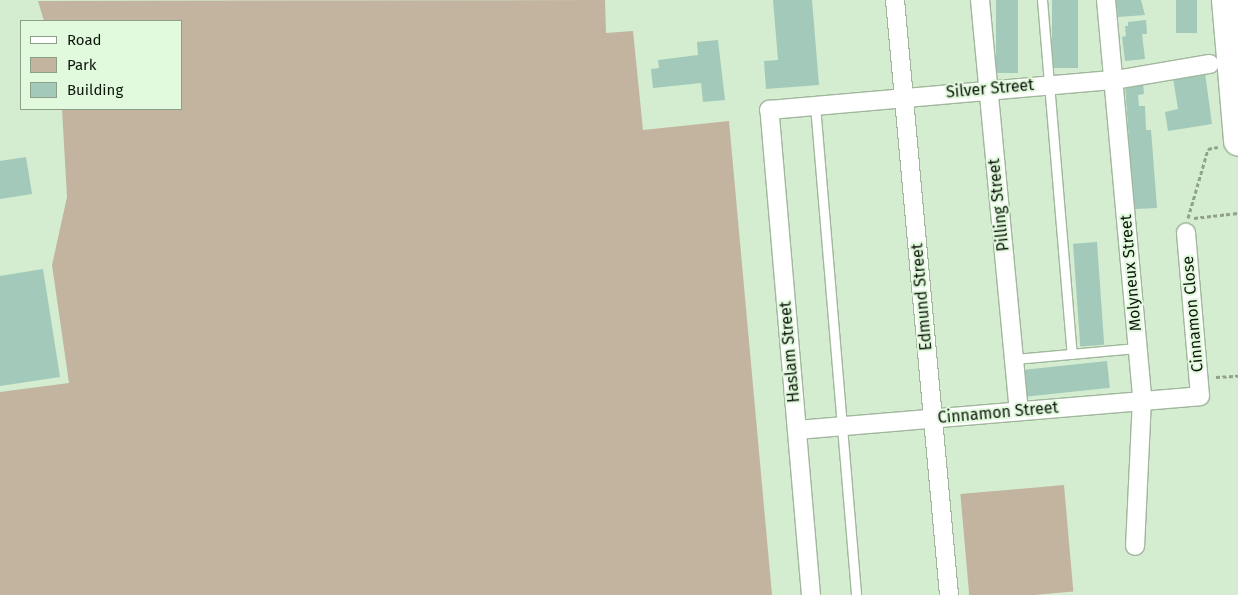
<!DOCTYPE html>
<style>
body{margin:0}
#map{position:relative;width:1238px;height:595px;overflow:hidden;background:#d4eccf;font-family:"Fira Sans",sans-serif}
div>[style]{position:absolute}
[style*='--x']{left:calc(var(--x)*1px);top:calc(var(--y)*1px);width:calc(var(--w)*1px);rotate:calc(var(--a)*1deg)}
.green>*{inset:0;background:#c2b49f;transform-origin:0 0}
.building>*{inset:0;background:#a2c9ba;transform-origin:0 0}
.path>*{height:3px;margin-top:-1.5px;transform-origin:0;background:repeating-linear-gradient(90deg,#90a28c 0 4px,transparent 0 6.5px)}
.roads{filter:drop-shadow(1px 0 #a0b79c) drop-shadow(-1px 0 #a0b79c) drop-shadow(0 1px #a0b79c) drop-shadow(0 -1px #a0b79c)}
.lane>*{height:9px;margin:-4.5px;padding:0 4.5px;transform-origin:4.5px;border-radius:4.5px;background:#fff}
.street>*{height:18px;margin:-9px;padding:0 9px;transform-origin:9px;border-radius:9px;background:#fff}
.primary>*{height:28px;margin:-14px;padding:0 14px;transform-origin:14px;border-radius:14px;background:#fff}
span{translate:-50% -50%;white-space:nowrap;text-align:center;line-height:1.15;-webkit-text-stroke:4px #e1f9dc;paint-order:stroke}
.street-label{font-size:16px;color:#0e160c}
.legend{position:absolute;left:20px;top:20px;width:162px;height:90px;box-sizing:border-box;background:#e1f9dc;border:1px solid #8d9e89;margin:0;padding:6px 9px;list-style:none;font-size:15px;color:#0e160c}
.legend li{display:flex;align-items:center;gap:10px;height:25px}
.legend b{width:25px;border:1px solid #8d9e89}
</style>
<div id="map">
<div class="green">
<div style="clip-path:polygon(605px 0,606px 33px,633px 31px,643px 130px,729px 121px,772px 595px,0 595px,0 392px,69px 383px,52px 265px,67px 197px,62px 109px,181px 109px,181px 21px,44px 21px,38px 1px)"></div>
<div style="left:1064px;top:485px;width:107px;height:104px;rotate:85deg"></div>
</div>
<div class="building">
<div style="clip-path:polygon(773px 0,812px 0,819px 85px,766px 89px,764px 61px,778px 60px)"></div>
<div style="left:996px;top:0;width:22px;height:73px"></div>
<div style="left:1052px;top:0;width:26px;height:68px"></div>
<div style="clip-path:polygon(1116px 0,1141px 0,1145px 15px,1118px 17px)"></div>
<div style="left:1176px;top:0;width:21px;height:33px"></div>
<div style="clip-path:polygon(1146px 20px,1147px 34px,1142px 34px,1145px 59px,1125px 61px,1122px 37px,1126px 36px,1125px 26px,1128px 26px,1128px 22px)"></div>
<div style="clip-path:polygon(718px 40px,725px 100px,703px 102px,701px 83px,653px 88px,651px 69px,659px 68px,658px 60px,698px 55px,697px 42px)"></div>
<div style="clip-path:polygon(1205px 73px,1212px 124px,1168px 131px,1165px 112px,1178px 109px,1173px 78px)"></div>
<div style="clip-path:polygon(1143px 83px,1144px 94px,1138px 95px,1139px 106px,1145px 106px,1146px 130px,1151px 130px,1157px 208px,1134px 209px,1125px 85px)"></div>
<div style="clip-path:polygon(26px 157px,32px 194px,0 199px,0 161px)"></div>
<div style="left:1097px;top:242px;width:103px;height:24px;rotate:86deg"></div>
<div style="clip-path:polygon(43px 269px,60px 377px,0 386px,0 276px)"></div>
<div style="left:1107px;top:361px;width:27px;height:85px;rotate:84deg"></div>
</div>
<div class="path">
<div style="--x:1188;--y:218;--w:72;--a:-73.8"></div>
<div style="--x:1208;--y:149;--w:10;--a:-11"></div>
<div style="--x:1194;--y:218;--w:44;--a:-6.5"></div>
<div style="--x:1216;--y:377;--w:22;--a:-3"></div>
</div>
<div class="roads">
<div class="lane">
<div style="--x:1042;--y:0;--w:355;--a:85.2"></div>
<div style="--x:815;--y:105;--w:492;--a:85.2"></div>
<div style="--x:1014;--y:359;--w:124;--a:-5.1"></div>
</div>
<div class="street">
<div style="--x:895;--y:0;--w:597;--a:84.81"></div>
<div style="--x:980;--y:0;--w:413;--a:84.6"></div>
<div style="--x:1106;--y:0;--w:401;--a:84.8"></div>
<div style="--x:1142;--y:399;--w:147;--a:92.7"></div>
<div style="--x:797;--y:430;--w:404;--a:-4.8"></div>
<div style="--x:1200;--y:396;--w:164;--a:-94.9"></div>
<div style="--x:811;--y:595;--w:487;--a:-94.9"></div>
<div style="--x:769;--y:110;--w:347;--a:-5"></div>
<div style="--x:1115;--y:80;--w:96;--a:-9.6"></div>
</div>
<div class="primary">
<div style="--x:1226;--y:0;--w:142;--a:85.1"></div>
</div>
</div>
<div class="street-label">
<span style="left:990px;top:89px;rotate:-5deg">Silver Street</span>
<span style="left:999px;top:205px;rotate:-96deg">Pilling Street</span>
<span style="left:1131px;top:273px;rotate:-95deg">Molyneux Street</span>
<span style="left:922px;top:297px;rotate:-95deg">Edmund Street</span>
<span style="left:1193px;top:314px;rotate:-95deg">Cinnamon Close</span>
<span style="left:790px;top:352px;rotate:-95deg">Haslam Street</span>
<span style="left:998px;top:413px;rotate:-5deg">Cinnamon Street</span>
</div>
<ul class="legend">
<li><b style="height:6px;background:#fff"></b>Road</li>
<li><b style="height:14px;background:#c2b49f"></b>Park</li>
<li><b style="height:14px;background:#a2c9ba"></b>Building</li>
</ul>
</div>
